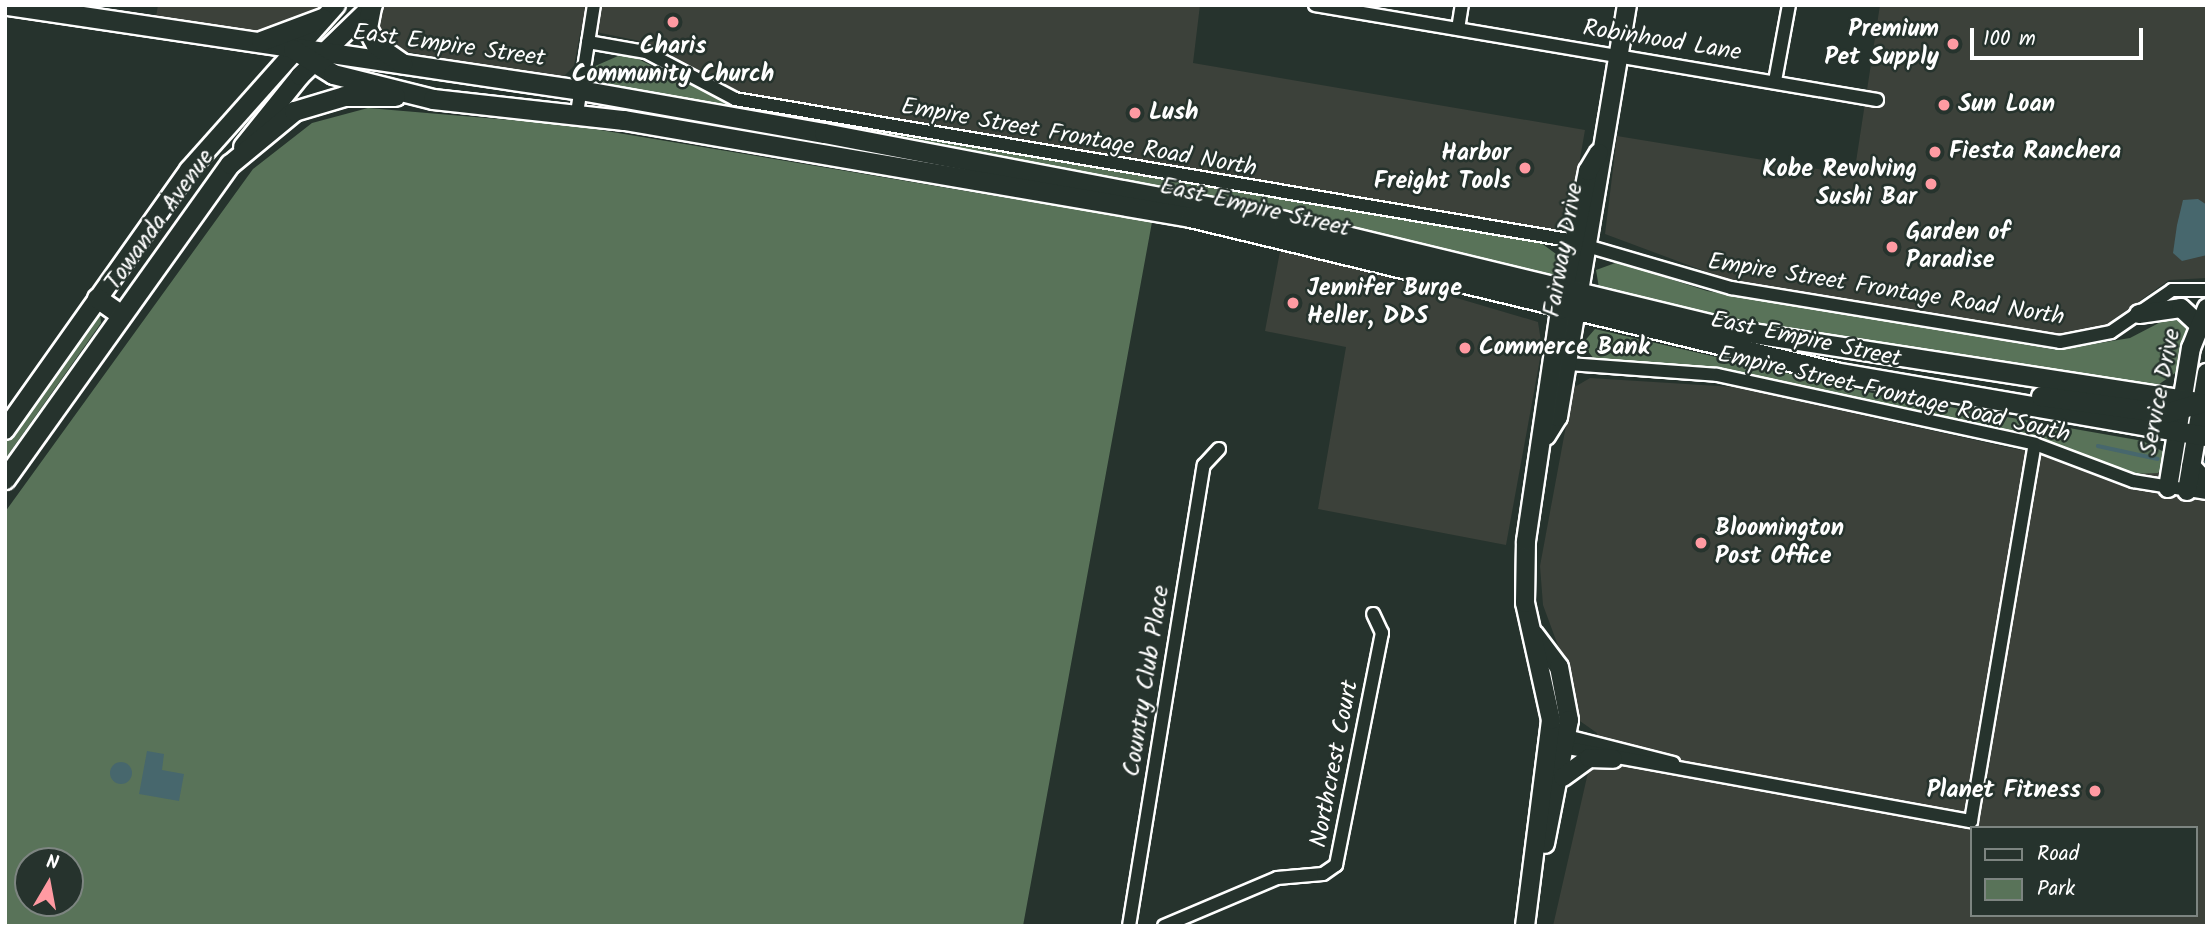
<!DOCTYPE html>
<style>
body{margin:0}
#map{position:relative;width:2212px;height:931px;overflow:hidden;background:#26332d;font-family:Kalam,sans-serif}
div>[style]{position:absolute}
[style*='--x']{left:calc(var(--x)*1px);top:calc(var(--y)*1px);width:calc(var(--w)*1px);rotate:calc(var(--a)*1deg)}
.built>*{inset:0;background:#3c413a}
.green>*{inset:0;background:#597359}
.water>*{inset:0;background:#47676d}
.round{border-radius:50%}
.stream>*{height:3.5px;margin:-1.75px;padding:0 1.75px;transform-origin:1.75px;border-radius:1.75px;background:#47676d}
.roads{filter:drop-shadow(2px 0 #fff) drop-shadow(-2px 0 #fff) drop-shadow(0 2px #fff) drop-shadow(0 -2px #fff)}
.street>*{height:12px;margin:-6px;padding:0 6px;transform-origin:6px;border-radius:6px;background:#26332d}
.secondary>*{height:18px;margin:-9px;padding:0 9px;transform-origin:9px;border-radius:9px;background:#26332d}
.primary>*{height:19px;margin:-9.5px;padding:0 9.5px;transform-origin:9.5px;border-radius:9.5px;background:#26332d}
.dots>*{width:19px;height:19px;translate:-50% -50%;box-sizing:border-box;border:4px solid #26332d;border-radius:50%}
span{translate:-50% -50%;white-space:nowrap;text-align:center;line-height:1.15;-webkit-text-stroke:5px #26332d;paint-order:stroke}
.poi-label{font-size:24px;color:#fff;font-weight:700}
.right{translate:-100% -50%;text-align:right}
.left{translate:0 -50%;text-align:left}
.street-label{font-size:24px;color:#fff}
.frame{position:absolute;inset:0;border:7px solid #fff;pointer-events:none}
.legend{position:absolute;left:1970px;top:826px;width:228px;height:91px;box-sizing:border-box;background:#26332d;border:2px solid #7d8581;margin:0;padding:9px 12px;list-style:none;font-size:21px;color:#fff}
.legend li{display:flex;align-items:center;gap:14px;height:35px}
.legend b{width:35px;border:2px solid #7d8581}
.north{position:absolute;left:14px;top:847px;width:70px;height:70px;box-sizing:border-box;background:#26332d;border:2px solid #7d8581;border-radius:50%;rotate:10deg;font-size:19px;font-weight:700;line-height:28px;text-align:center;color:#fff}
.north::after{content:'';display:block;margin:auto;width:24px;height:32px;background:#ff9aa2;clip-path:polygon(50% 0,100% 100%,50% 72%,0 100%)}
.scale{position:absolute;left:1970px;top:28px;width:173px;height:32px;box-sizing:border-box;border:4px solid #fff;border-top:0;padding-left:9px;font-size:21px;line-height:24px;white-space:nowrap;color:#fff;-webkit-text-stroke:5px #26332d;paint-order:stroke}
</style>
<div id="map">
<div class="built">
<div style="clip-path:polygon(158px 5px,327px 5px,312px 17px,260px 35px,155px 23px)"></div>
<div style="clip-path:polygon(385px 5px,1200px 5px,1193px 63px,1585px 130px,1569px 222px,1556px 229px,1531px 227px,771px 99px,714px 84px,640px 41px,581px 29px,574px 66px,561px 79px,408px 52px,380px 39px,375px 23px)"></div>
<div style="clip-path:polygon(1880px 5px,2207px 5px,2207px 278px,2169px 280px,2103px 327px,2065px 335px,1731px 281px,1605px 234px,1617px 136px,1854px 175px)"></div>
<div style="clip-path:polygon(1281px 246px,1538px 322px,1542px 348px,1506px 545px,1318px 509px,1346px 347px,1265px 331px)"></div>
<div style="clip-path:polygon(evenodd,1590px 378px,1734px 387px,2020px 450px,2025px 427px,2207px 463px,2207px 926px,1553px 926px,1597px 733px,1577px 719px,1571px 681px,1543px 605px,1540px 566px,1573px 388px,1590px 378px,1972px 828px,2196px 828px,2196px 915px,1972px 915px,1972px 828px)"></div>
</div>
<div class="green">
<div style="clip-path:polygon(618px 56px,634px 57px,729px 104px,1541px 243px,1563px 259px,1559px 272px,1548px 276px,1219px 199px,615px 89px,592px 76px,593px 67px)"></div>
<div style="clip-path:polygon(evenodd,368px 108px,570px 125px,1152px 222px,1023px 926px,5px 926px,5px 512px,253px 169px,312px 123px,368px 108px,28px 861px,70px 861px,70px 903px,28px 903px,28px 861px)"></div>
<div style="clip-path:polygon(1618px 262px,1707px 291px,2057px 350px,2130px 338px,2178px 313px,2188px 325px,2178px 371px,2155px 387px,1735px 322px,1599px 288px,1596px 270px)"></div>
<div style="clip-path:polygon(100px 312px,101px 323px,5px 459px,5px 434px)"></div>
<div style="clip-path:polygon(1595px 329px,1881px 395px,2143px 441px,2164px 452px,2164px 466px,2158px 473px,2132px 474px,2038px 437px,1723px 370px,1595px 360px,1582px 344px)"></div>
</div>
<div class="water">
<div style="clip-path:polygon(2198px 199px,2207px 205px,2207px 255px,2182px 261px,2173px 253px,2177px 225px,2183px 200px)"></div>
<div style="clip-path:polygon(147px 751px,164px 754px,162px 770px,184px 774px,179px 801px,139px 794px)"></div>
<div class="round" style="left:110px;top:762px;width:22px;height:22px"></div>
</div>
<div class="stream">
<div style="--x:2098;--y:446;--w:61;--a:12.2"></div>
<div style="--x:2206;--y:462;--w:1;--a:45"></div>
</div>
<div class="roads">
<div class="street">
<div style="--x:1315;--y:5;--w:570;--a:9.59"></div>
<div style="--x:1458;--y:29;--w:24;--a:-81"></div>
<div style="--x:588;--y:42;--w:59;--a:9.8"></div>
<div style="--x:646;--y:52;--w:101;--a:27.8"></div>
<div style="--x:735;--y:99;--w:852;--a:9.6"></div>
<div style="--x:1775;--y:81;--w:77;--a:-79.6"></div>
<div style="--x:577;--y:113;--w:109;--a:-81.1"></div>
<div style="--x:1590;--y:247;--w:147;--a:16.2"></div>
<div style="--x:1731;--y:288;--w:333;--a:9.3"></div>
<div style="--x:2060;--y:342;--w:52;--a:-11.1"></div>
<div style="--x:2111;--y:332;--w:74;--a:-34.5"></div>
<div style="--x:2172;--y:290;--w:35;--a:0"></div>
<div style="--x:1568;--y:364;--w:149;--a:4.2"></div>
<div style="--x:1717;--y:375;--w:325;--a:12.2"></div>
<div style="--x:2035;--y:444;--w:105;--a:20.7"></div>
<div style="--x:2133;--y:481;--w:75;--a:9.2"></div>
<div style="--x:1559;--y:734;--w:118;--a:14.3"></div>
<div style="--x:1557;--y:746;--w:421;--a:10.3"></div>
<div style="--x:1971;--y:821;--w:382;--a:-80.4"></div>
<div style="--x:1129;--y:926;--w:467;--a:-80.8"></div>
<div style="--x:1204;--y:465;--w:22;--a:-47"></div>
<div style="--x:1164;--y:926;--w:123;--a:-23"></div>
<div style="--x:1277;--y:878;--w:46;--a:-5"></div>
<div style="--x:1323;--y:874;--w:16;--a:-35"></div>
<div style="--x:1336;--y:865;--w:237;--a:-78.8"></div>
<div style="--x:1382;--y:633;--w:21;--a:-115"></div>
</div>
<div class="secondary">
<div style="--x:243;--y:147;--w:91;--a:-51.2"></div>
<div style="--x:300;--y:76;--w:102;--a:-44.2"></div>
<div style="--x:2139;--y:314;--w:42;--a:-8.1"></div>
<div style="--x:2181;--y:308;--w:23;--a:43"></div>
<div style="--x:5;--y:430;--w:319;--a:-54.7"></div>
<div style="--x:189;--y:170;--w:221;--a:-48.3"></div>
<div style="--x:1546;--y:436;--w:22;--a:-58"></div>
<div style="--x:1558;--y:417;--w:418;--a:-80.5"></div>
<div style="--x:2191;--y:466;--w:23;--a:47"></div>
<div style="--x:2168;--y:488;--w:142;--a:-80.7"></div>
<div style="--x:2191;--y:348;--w:43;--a:-68.2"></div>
<div style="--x:2187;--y:491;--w:120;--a:-80.4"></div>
<div style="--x:1534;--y:634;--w:41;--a:52.9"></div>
<div style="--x:1559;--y:667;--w:54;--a:79.3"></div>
<div style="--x:1569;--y:720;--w:126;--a:101"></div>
<div style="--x:1563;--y:777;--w:32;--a:-36"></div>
<div style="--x:1589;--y:758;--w:24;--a:2"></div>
<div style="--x:1525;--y:926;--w:208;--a:-82.8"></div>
<div style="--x:1551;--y:720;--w:120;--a:-102.5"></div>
<div style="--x:1525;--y:603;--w:62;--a:-89.1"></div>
<div style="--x:1526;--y:541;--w:233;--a:-81.6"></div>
<div style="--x:1560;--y:310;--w:142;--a:-78.6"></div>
<div style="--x:1588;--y:171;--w:21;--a:-59"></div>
</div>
<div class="primary">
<div style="--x:8;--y:5;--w:578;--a:8.45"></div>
<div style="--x:580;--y:90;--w:248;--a:10"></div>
<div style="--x:824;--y:133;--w:468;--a:10.8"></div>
<div style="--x:1284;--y:221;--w:469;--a:13.6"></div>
<div style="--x:1740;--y:331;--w:473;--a:8.8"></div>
<div style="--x:371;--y:7;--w:21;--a:101"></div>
<div style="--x:367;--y:28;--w:19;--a:62"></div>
<div style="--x:376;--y:45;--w:32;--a:35"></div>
<div style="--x:261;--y:41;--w:65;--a:-20.7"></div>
<div style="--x:293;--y:49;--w:47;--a:32"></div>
<div style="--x:333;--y:74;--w:103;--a:14"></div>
<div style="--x:433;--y:99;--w:192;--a:6.3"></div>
<div style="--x:624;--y:120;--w:574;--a:9.72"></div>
<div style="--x:1190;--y:217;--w:663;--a:13.51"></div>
<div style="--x:1835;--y:372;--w:377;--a:9.8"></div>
<div style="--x:97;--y:298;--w:29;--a:35"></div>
<div style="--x:2041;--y:396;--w:125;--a:7.8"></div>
<div style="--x:2165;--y:413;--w:37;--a:-16"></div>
<div style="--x:5;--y:479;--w:387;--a:-54.5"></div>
<div style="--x:230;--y:164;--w:83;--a:-39.6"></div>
<div style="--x:294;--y:111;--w:52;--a:-16.7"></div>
<div style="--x:344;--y:96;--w:51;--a:0"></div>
</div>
</div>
<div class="dots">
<div style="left:673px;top:22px;background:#ff9aa2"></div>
<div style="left:1953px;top:44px;background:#ff9aa2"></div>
<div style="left:1944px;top:105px;background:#ff9aa2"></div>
<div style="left:1135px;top:113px;background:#ff9aa2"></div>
<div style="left:1935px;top:152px;background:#ff9aa2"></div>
<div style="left:1525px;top:168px;background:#ff9aa2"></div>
<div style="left:1931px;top:184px;background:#ff9aa2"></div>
<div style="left:1892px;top:247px;background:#ff9aa2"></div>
<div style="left:1293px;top:303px;background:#ff9aa2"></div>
<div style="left:1465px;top:348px;background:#ff9aa2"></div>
<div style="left:1701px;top:543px;background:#ff9aa2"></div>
<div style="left:2095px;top:791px;background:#ff9aa2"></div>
</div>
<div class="poi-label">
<span class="right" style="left:1939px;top:44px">Premium<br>Pet Supply</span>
<span style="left:673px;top:61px">Charis<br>Community Church</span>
<span class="left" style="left:1958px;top:105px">Sun Loan</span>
<span class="left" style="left:1149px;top:113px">Lush</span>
<span class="left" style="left:1949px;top:152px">Fiesta Ranchera</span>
<span class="right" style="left:1511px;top:168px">Harbor<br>Freight Tools</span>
<span class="right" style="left:1917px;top:184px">Kobe Revolving<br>Sushi Bar</span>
<span class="left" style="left:1906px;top:247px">Garden of<br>Paradise</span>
<span class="left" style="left:1307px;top:303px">Jennifer Burge<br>Heller, DDS</span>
<span class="left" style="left:1479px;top:348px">Commerce Bank</span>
<span class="left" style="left:1715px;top:543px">Bloomington<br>Post Office</span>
<span class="right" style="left:2081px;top:791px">Planet Fitness</span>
</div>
<div class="street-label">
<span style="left:1662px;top:41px;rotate:9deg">Robinhood Lane</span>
<span style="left:449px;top:46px;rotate:8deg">East Empire Street</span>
<span style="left:1079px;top:138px;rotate:10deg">Empire Street Frontage Road North</span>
<span style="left:1255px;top:208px;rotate:13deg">East Empire Street</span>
<span style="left:160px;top:220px;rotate:-54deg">Towanda Avenue</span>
<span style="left:1564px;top:250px;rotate:-80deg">Fairway Drive</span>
<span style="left:1886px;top:290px;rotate:9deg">Empire Street Frontage Road North</span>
<span style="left:1806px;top:340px;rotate:12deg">East Empire Street</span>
<span style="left:2161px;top:392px;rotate:-79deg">Service Drive</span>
<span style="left:1894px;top:395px;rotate:13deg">Empire Street Frontage Road South</span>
<span style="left:1147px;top:681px;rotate:-81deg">Country Club Place</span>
<span style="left:1335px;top:764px;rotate:-79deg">Northcrest Court</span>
</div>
<div class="frame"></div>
<ul class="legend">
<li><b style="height:9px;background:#26332d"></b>Road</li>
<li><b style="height:19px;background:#597359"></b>Park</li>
</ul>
<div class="north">N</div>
<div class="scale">100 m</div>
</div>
